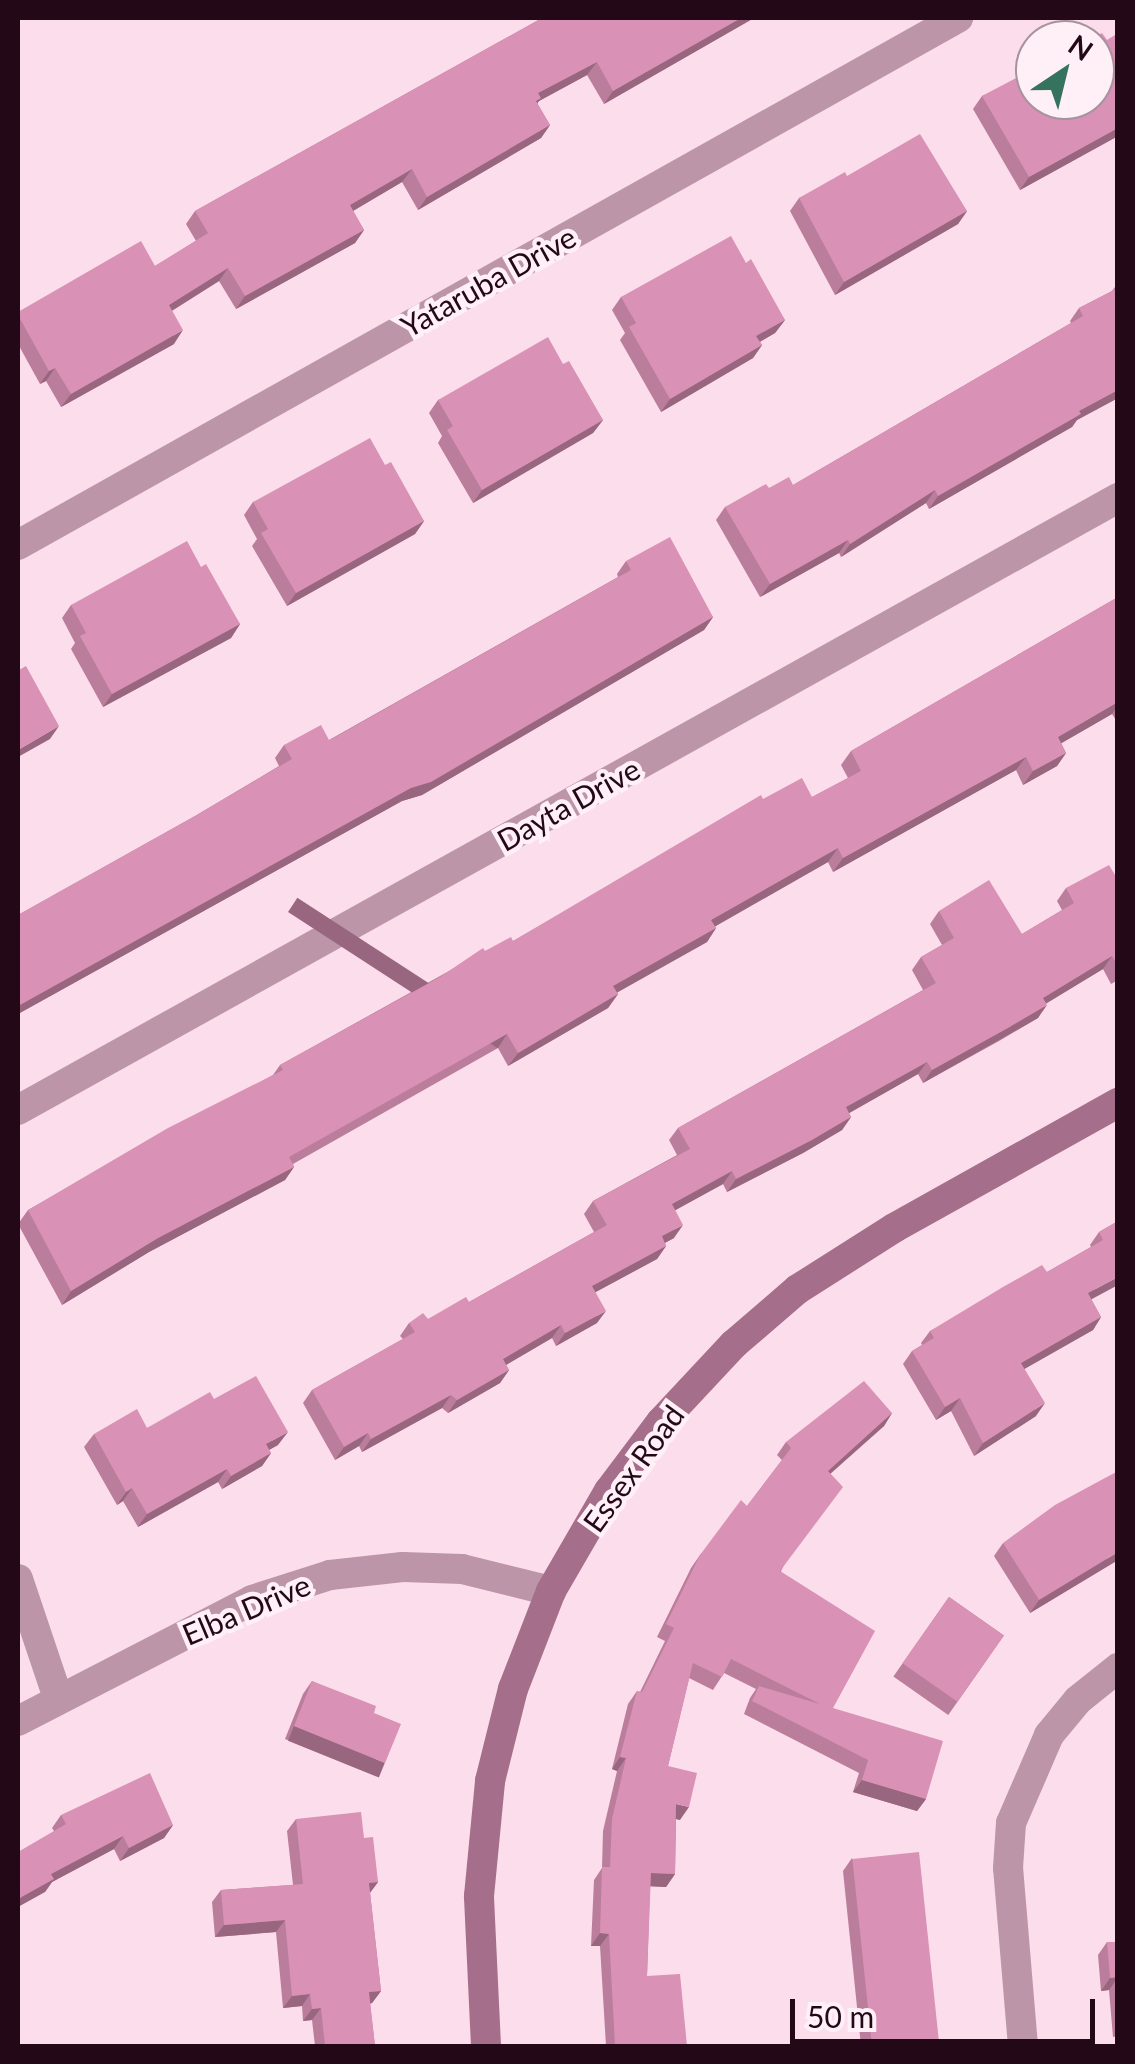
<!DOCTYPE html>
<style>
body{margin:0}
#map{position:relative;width:1135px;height:2064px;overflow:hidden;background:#fcddeb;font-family:Lato,sans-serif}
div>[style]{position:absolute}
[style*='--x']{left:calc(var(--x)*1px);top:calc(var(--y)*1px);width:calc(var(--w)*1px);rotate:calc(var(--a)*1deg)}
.street>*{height:30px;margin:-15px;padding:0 15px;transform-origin:15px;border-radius:15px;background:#bc96a8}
.secondary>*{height:30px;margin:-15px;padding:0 15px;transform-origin:15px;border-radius:15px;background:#a56e8a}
.wall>*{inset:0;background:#bb7d9c;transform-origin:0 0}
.shaded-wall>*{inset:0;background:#98667f;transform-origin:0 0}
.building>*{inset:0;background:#d991b5;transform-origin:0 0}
span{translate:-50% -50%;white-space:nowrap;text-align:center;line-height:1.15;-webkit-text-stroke:9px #ffeff6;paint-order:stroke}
.street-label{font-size:30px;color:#230918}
.frame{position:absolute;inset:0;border:20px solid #230918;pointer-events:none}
.north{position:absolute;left:1015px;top:20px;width:100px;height:100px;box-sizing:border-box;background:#ffeff6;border:2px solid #a7939d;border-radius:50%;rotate:35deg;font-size:28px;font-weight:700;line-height:40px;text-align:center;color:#230918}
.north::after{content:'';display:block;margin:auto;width:35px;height:45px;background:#36735e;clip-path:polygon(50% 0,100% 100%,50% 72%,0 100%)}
.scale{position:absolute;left:790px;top:1999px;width:305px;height:45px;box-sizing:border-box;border:5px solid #230918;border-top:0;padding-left:12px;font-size:30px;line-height:35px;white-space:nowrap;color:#230918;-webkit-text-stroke:8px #ffeff6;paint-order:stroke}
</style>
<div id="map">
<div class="street">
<div style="--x:18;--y:545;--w:1078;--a:-29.28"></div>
<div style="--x:18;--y:1110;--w:1259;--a:-29.09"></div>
<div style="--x:18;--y:1579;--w:126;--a:71.4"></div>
<div style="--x:18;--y:1721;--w:263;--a:-27.3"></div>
<div style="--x:252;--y:1600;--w:82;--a:-17.8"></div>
<div style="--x:330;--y:1575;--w:73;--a:-6.3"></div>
<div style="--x:403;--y:1567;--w:59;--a:1.9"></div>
<div style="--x:462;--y:1569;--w:92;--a:13.9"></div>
<div style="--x:1023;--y:2046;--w:179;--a:-94.8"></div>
<div style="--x:1008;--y:1868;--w:45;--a:-86.2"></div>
<div style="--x:1011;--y:1823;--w:96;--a:-66.6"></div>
<div style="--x:1049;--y:1735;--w:45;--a:-50.4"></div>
<div style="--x:1078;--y:1700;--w:51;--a:-38.7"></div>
</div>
<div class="secondary">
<div style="--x:486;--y:2046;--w:150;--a:-92.7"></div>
<div style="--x:479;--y:1896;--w:116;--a:-84.5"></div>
<div style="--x:490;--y:1781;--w:95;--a:-76"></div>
<div style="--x:513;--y:1689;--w:105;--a:-68.8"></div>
<div style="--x:551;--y:1591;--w:116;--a:-59.9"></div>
<div style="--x:609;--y:1491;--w:86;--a:-53"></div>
<div style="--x:661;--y:1422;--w:107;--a:-46.9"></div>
<div style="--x:734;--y:1344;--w:84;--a:-40.7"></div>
<div style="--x:798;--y:1289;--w:114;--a:-32.4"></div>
<div style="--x:894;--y:1228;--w:257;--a:-29.2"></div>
</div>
<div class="wall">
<div style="clip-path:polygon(542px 18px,754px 18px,604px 104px,587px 75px,539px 101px,537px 103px,550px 125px,541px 138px,418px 210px,402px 182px,353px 211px,364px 230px,355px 243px,236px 309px,219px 281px,172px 311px,174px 344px,61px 407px,46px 381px,40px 384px,18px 344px,18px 312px,155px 266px,196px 241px,186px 224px,195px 211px)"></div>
<div style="clip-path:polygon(1118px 39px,1118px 136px,1020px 190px,973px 109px,982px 96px,1107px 40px)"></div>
<div style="clip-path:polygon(847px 176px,967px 211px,958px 224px,835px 295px,790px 211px,799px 198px)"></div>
<div style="clip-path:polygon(746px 263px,785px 320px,775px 333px,760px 342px,762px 345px,753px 358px,661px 412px,620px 340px,625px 333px,612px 310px,621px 297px)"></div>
<div style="clip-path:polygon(1118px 283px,1118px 398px,1077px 420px,1072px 427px,929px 509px,926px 503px,841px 557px,839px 553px,760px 597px,716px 520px,725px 507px,769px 488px,793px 485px,1071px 323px,1070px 321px,1079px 308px,1112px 291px)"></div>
<div style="clip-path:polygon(563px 364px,603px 420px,593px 433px,473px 503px,438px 443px,442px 436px,429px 413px,438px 400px)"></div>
<div style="clip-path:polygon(385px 465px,424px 521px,415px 534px,287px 606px,252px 546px,257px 539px,244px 515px,253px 502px)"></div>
<div style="clip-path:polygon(626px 561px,713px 617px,704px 630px,422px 795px,402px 801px,18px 1014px,18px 915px,195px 816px,279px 766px,275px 758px,284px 745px,329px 740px,618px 577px,617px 574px)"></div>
<div style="clip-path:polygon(201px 567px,240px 624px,231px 638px,103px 707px,71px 649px,75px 643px,62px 618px,71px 605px)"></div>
<div style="clip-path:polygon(1118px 597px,1118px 723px,1112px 714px,1061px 743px,1066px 753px,1057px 766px,1023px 785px,1016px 770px,833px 872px,828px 862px,715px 926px,716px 928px,707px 942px,617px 992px,618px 994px,608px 1008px,508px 1066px,498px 1048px,293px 1164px,294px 1167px,285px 1180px,149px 1252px,62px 1305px,18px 1224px,28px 1210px,273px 1075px,280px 1065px,485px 951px,513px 941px,763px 799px,812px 797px,848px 778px,841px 765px,851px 751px)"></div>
<div style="clip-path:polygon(1118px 880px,1118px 980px,1111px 984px,1103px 969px,1046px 1003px,1038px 1018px,999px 1041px,923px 1083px,918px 1074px,849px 1113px,851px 1117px,842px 1130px,803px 1153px,727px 1192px,723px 1184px,675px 1210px,674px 1238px,665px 1243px,666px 1246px,657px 1259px,595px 1292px,597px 1323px,556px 1346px,552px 1338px,506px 1365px,509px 1370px,500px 1383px,448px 1413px,442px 1408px,362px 1452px,359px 1446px,335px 1460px,303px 1403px,312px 1390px,403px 1339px,400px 1336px,409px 1323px,428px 1319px,469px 1302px,594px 1232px,584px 1214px,593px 1201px,677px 1155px,669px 1140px,678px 1128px,923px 990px,912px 970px,921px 957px,942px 945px,930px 924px,939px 911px,1022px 934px,1062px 910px,1057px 901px,1066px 888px)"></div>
<div style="clip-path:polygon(1118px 1221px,1091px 1299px,1101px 1317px,1093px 1330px,1024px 1369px,1036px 1416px,974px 1456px,951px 1411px,936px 1420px,903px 1364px,912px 1351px,922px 1345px,921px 1343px,930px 1331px,1047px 1272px,1091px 1247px,1090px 1245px,1099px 1232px)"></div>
<div style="clip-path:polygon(214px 1399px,278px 1445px,269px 1450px,271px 1453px,262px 1466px,222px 1489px,218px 1482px,138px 1527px,123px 1501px,117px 1505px,84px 1447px,94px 1434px,147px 1428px)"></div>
<div style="clip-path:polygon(892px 1413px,884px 1426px,830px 1473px,781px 1571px,833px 1708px,926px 1799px,917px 1811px,853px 1792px,859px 1773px,744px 1714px,750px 1698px,756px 1689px,724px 1673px,713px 1690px,689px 1678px,668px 1766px,680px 1820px,676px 1819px,675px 1874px,666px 1887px,650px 1886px,647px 1976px,687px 2046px,606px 2046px,600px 1946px,591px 1946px,594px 1880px,602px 1868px,603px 1831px,617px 1771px,612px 1769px,628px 1704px,637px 1691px,640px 1692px,665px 1641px,657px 1637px,691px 1568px,700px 1555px,747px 1506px,782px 1460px,777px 1455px,786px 1442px)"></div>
<div style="clip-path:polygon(1003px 1543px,1118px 1560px,1030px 1613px,994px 1556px)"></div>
<div style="left:949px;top:1597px;width:67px;height:97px;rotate:35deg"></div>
<div style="clip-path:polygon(312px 1681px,374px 1713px,376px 1776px,285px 1739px,303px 1694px)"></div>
<div style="clip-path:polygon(61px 1815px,173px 1825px,164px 1838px,120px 1861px,114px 1849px,52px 1882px,45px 1892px,54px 1831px,52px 1828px)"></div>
<div style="clip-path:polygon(296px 1819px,364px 1838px,378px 1882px,370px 1893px,381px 1991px,372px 2003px,370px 2004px,375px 2046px,315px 2046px,312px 2020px,303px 2021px,302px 2006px,283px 2008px,276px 1932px,215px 1937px,212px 1902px,221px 1890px,293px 1885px,287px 1831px)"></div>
<div style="clip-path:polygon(852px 1858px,940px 2046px,861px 2046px,843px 1871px)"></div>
<div style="clip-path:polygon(1107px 1942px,1118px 1942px,1118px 2036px,1113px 2037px,1109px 1990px,1101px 1991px,1098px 1955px)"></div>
</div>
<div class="shaded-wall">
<div style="clip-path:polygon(741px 18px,754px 18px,604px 104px,613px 91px)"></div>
<div style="clip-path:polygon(597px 62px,587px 75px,539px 101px,532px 111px,538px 93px)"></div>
<div style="clip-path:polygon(550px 125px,541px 138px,418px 210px,427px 197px)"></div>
<div style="clip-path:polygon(1118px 128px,1118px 136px,1020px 190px,1029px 177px)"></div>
<div style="clip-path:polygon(412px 169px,402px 182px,341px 218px,350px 205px)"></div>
<div style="clip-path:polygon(967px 211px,958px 224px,835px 295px,844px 282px)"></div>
<div style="clip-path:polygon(364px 230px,355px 243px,236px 309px,245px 296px)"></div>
<div style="clip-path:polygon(228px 268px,219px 281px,160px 318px,169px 305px)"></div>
<div style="clip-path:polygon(785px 320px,775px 333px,747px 349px,756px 336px)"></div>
<div style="clip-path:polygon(183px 330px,174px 344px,61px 407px,71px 394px)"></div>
<div style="clip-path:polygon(762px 345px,753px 358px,661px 412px,670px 399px)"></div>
<div style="clip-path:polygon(55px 368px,46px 381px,40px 384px,49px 371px)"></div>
<div style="clip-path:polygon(1118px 390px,1118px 398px,1077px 420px,1072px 427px,929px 509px,938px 496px,1079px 411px)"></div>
<div style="clip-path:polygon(603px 420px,593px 433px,473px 503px,482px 490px)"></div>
<div style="clip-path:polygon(935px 490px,926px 503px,841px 557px,850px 544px)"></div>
<div style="clip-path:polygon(424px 521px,415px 534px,287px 606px,296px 593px)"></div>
<div style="clip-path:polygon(848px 540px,839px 553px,760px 597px,770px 584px)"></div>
<div style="clip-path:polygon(713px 617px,704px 630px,422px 795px,402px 801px,18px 1014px,18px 1006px)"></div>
<div style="clip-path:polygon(240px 624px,231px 638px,103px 707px,112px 694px)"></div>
<div style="clip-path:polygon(1118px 702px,1118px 705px,1112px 714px,1048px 751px,1058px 737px)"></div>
<div style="clip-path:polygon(59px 726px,50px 739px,18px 757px,18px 750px)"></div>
<div style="clip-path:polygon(1066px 753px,1057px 766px,1023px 785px,1033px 771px)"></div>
<div style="clip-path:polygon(1026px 757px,1016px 770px,833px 872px,843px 858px)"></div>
<div style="clip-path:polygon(838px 848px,828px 862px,702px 934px,711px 920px)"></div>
<div style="clip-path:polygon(716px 928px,707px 942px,604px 1000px,613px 986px)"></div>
<div style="clip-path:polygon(1112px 956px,1103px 969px,1034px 1011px,1043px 998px)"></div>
<div style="clip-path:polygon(618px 994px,608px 1008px,508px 1066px,518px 1053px)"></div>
<div style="clip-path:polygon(1047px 1005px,1038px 1018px,923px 1083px,932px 1070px)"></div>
<div style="left:507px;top:1034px;width:17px;height:250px;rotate:123deg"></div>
<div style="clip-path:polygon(927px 1062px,918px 1074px,837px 1120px,846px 1107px)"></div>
<div style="clip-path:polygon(851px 1117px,842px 1130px,803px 1153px,727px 1192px,736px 1179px)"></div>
<div style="clip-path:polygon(294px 1167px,285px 1180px,149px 1252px,62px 1305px,71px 1291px,158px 1238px)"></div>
<div style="clip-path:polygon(732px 1171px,723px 1184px,663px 1217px,672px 1204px)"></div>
<div style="clip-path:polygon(683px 1225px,674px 1238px,653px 1249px,662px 1236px)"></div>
<div style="clip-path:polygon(666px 1246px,657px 1259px,583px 1299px,592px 1286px)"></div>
<div style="clip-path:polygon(1118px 1277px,1118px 1285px,1079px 1306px,1088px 1293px)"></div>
<div style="clip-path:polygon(606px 1311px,597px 1323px,556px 1346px,565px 1333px)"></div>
<div style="clip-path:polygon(1101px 1317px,1093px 1330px,1012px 1376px,1021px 1363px)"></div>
<div style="clip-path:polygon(561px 1325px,552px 1338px,494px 1372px,503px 1359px)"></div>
<div style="clip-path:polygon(509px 1370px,500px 1383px,448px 1413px,457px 1400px)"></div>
<div style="clip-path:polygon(451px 1395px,442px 1408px,362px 1452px,371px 1439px)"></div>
<div style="clip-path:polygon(960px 1398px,951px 1411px,936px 1420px,945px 1407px)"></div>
<div style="clip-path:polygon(1045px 1403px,1036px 1416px,974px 1456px,983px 1443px)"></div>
<div style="clip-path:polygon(892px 1413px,884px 1426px,819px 1484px,828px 1471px)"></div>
<div style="clip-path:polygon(288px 1432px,278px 1445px,256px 1457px,266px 1444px)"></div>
<div style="clip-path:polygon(368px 1433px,359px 1446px,335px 1460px,344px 1447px)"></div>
<div style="clip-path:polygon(271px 1453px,262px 1466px,222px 1489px,231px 1476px)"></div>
<div style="clip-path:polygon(227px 1469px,218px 1482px,138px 1527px,147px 1514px)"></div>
<div style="clip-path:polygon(132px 1488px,123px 1501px,117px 1505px,126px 1492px)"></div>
<div style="clip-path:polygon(1118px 1552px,1118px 1560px,1030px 1613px,1039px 1600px)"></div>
<div style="left:294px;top:1726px;width:98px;height:16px;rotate:22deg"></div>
<div style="clip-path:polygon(620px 1757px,626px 1758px,617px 1771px,612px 1769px)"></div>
<div style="clip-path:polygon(862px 1780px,926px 1799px,917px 1811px,853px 1792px)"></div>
<div style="clip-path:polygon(676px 1804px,689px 1807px,680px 1820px,668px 1817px)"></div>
<div style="clip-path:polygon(173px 1825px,164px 1838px,120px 1861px,129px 1848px)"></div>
<div style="clip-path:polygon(123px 1836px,114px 1849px,52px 1882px,45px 1892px,18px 1907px,18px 1899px,51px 1874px)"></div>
<div style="clip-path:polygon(651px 1873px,675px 1874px,666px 1887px,642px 1886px)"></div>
<div style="clip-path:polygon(378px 1882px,369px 1894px,369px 1883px)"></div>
<div style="clip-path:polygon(285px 1920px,276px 1932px,215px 1937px,224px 1925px)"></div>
<div style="clip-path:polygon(600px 1933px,609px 1934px,600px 1946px,591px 1946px)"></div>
<div style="clip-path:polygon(1118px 1977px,1109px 1990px,1101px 1991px,1110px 1978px)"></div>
<div style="clip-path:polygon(381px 1991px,372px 2003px,361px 2005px,369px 1992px)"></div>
<div style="clip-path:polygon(310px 1994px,302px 2006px,283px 2008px,292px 1996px)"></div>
<div style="clip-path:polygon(321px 2008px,312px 2020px,303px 2021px,312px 2009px)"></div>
</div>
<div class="building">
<div style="clip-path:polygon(542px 18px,741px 18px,613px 91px,597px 62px,538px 93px,541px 98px,536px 101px,550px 125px,427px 197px,412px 169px,350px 205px,364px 230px,245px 296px,228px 268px,169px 305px,183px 330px,71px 394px,55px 368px,49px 371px,18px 315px,18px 312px,141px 241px,155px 266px,208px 233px,195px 211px)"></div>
<div style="clip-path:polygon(1102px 33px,1107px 40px,1115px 35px,1118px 39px,1118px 128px,1029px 177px,982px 96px,1035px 68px,1035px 100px,1095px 100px,1095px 40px,1088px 40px)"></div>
<div style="clip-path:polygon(920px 134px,967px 211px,844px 282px,799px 198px,845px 172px,847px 176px)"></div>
<div style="clip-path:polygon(731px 236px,746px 263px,751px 259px,785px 320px,756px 336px,762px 345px,670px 399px,629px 327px,636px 323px,621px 297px)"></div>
<div style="clip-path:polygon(1118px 288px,1118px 390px,1079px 411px,1081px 414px,938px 496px,935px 490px,850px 544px,848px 540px,770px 584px,725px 507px,766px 484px,769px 488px,789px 477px,793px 485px,1083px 316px,1079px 308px)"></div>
<div style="clip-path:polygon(548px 337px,563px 364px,569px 361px,603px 420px,482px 490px,447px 430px,453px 426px,438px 400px)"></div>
<div style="clip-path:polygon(370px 438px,385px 465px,391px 462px,424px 521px,296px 593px,261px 533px,268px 529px,253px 502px)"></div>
<div style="clip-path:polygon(670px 537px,713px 617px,431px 782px,411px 788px,18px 1006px,18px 915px,195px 816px,292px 759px,284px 745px,321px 725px,329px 740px,332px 739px,631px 570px,626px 561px)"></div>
<div style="clip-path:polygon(187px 541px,201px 567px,206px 564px,240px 624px,112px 694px,80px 636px,86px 633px,71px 605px)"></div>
<div style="clip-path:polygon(1118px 597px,1118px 702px,1058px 737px,1066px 753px,1033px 771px,1026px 757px,843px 858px,838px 848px,711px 920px,716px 928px,613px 986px,618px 994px,518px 1053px,507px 1034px,289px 1157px,294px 1167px,158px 1238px,71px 1291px,28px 1210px,168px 1128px,283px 1070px,280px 1065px,440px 977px,483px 948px,485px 951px,511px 937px,513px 941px,761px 795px,763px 799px,802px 778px,812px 797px,861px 771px,851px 751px)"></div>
<div style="clip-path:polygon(26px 666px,59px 726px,18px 750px,18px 667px,19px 670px)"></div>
<div style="clip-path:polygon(1109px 865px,1118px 880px,1118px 966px,1112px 956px,1043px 998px,1047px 1005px,1008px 1028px,932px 1070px,927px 1062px,846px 1107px,851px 1117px,812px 1140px,736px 1179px,732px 1171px,672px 1204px,683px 1225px,662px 1236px,666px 1246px,592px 1286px,606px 1311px,565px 1333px,561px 1325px,503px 1359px,509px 1370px,457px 1400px,451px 1395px,371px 1439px,368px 1433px,344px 1447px,312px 1390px,415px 1332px,409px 1323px,423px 1313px,428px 1319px,466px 1297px,469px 1302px,607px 1225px,593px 1201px,690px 1149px,678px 1128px,936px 983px,921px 957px,954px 938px,939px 911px,989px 880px,1022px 934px,1074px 903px,1066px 888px)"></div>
<div style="clip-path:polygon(1118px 1221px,1118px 1277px,1088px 1293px,1101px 1317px,1021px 1363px,1045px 1403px,983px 1443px,960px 1398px,945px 1407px,912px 1351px,934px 1338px,930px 1331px,1003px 1287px,1042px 1265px,1047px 1272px,1103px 1240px,1099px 1232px)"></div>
<div style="clip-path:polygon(256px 1376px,288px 1432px,266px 1444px,271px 1453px,231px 1476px,227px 1469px,147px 1514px,132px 1488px,126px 1492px,94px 1434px,137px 1409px,147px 1428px,210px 1392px,214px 1399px)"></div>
<div style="clip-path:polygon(864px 1381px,892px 1413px,828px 1471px,843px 1487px,780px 1571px,875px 1631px,833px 1708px,943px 1741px,926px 1799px,862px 1780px,868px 1760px,752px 1701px,759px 1686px,820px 1704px,731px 1659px,722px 1677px,693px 1663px,668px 1766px,697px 1773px,689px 1807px,676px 1804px,675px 1874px,651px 1873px,647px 1976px,680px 1974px,687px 2046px,615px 2046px,609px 1934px,600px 1933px,602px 1867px,610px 1867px,612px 1819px,626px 1758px,620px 1757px,637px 1691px,642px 1692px,674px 1628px,666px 1624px,700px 1555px,741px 1500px,747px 1506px,791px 1448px,786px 1442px)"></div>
<div style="clip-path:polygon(1118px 1471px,1118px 1552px,1039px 1600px,1003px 1543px,1055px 1505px)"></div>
<div style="left:949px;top:1597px;width:67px;height:81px;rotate:35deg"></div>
<div style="clip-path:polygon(312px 1681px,376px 1706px,374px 1713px,401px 1724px,385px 1763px,294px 1726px)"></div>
<div style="clip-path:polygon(150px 1773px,173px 1825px,129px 1848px,123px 1836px,51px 1874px,54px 1879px,18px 1899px,18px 1852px,66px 1824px,61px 1815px)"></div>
<div style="clip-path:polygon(361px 1812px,364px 1838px,373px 1837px,378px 1882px,369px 1883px,381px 1991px,369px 1992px,375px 2046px,325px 2046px,321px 2008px,312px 2009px,310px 1994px,292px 1996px,285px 1920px,224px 1925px,221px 1890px,303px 1884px,296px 1819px)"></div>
<div style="left:919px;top:1852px;width:195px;height:67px;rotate:84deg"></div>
<div style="clip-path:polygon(1107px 1942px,1118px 1942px,1118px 1977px,1110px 1978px)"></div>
</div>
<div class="street-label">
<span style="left:488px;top:281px;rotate:-29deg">Yataruba Drive</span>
<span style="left:568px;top:804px;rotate:-29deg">Dayta Drive</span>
<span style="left:633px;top:1468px;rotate:-54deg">Essex Road</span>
<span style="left:246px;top:1609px;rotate:-23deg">Elba Drive</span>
</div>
<div class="frame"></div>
<div class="north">N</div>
<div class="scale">50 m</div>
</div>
